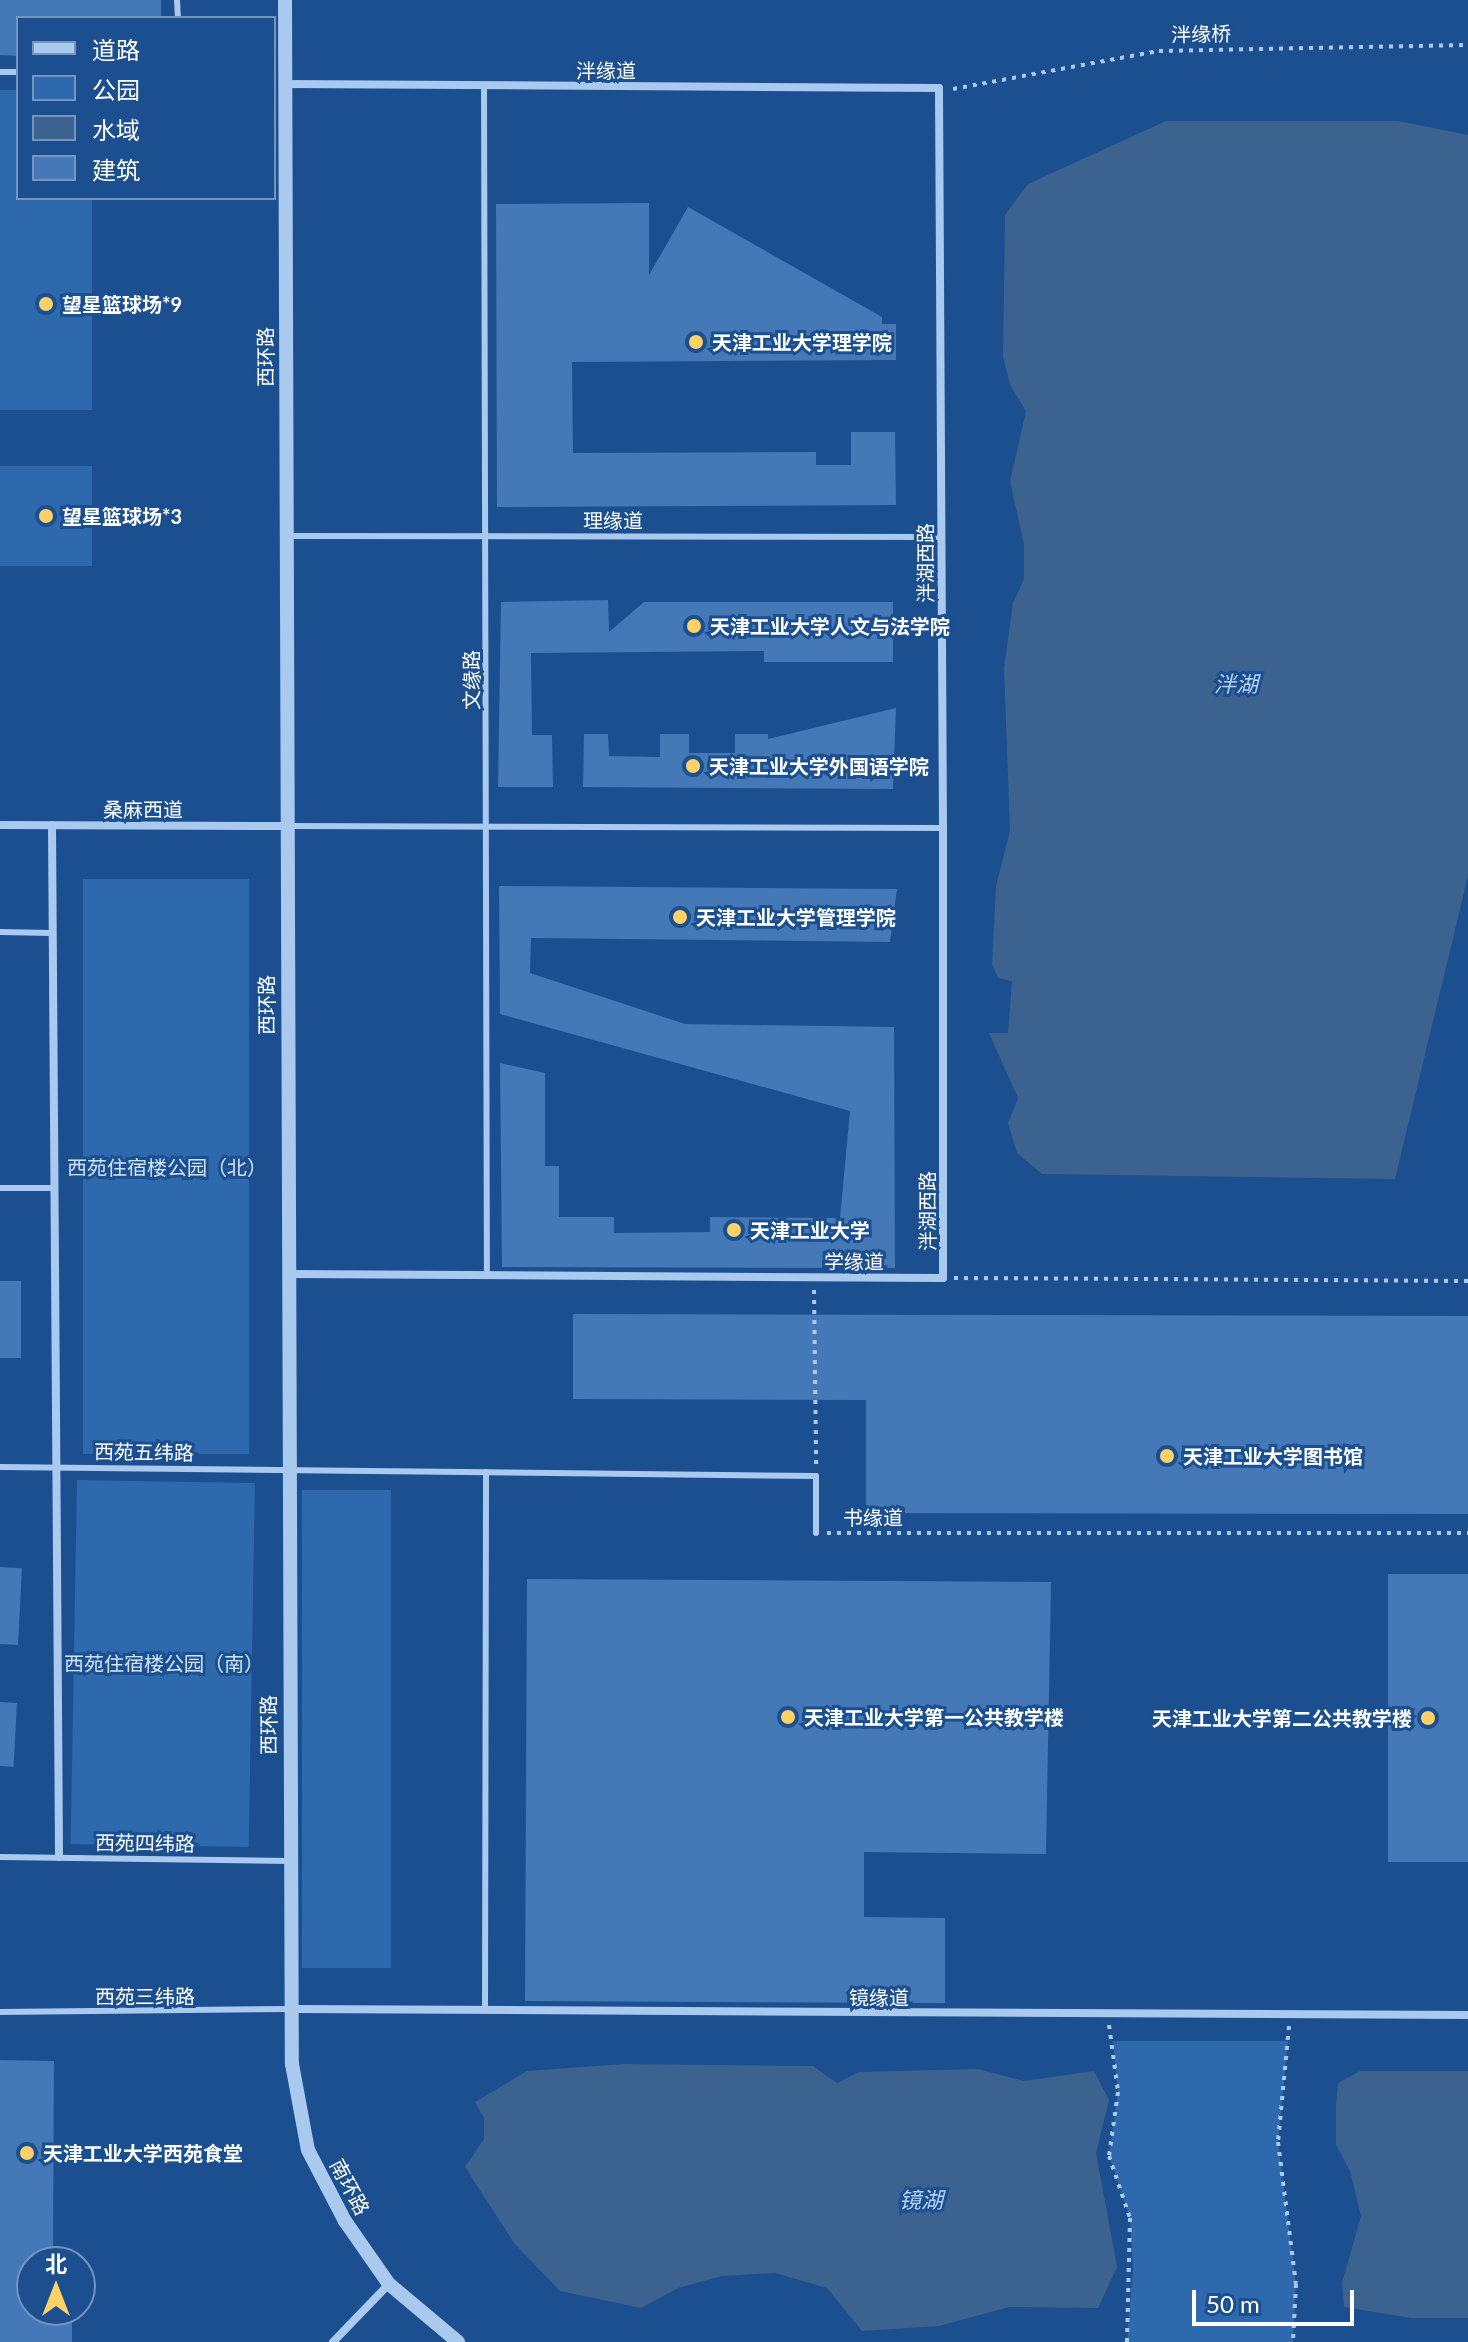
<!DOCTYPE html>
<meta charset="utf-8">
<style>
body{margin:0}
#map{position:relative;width:1468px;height:2342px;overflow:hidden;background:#1b4f8f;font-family:Lato,"Noto Sans SC",sans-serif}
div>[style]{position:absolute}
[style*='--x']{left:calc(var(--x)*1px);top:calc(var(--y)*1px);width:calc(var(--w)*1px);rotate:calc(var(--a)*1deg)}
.green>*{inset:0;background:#2e69ad;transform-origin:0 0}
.water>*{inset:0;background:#3c6290}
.building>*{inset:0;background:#4478b7;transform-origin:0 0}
.path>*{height:4px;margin-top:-2px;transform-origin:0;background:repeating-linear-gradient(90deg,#a9c9ee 0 4px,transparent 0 10px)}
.service>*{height:6px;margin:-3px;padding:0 3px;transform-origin:3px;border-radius:3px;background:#a9c9ee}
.minor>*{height:8px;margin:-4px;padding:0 4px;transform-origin:4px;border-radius:4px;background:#a9c9ee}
.tertiary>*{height:14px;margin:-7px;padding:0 7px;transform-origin:7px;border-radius:7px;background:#a9c9ee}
.dots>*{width:22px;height:22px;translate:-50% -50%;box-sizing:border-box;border:4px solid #1b4f8f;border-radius:50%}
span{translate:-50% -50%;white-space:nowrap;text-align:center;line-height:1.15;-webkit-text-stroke:6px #1b4f8f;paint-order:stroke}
.street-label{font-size:20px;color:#fff}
.poi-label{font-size:20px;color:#fff;font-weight:700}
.left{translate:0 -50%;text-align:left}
.right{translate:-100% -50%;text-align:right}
.park-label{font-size:20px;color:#cfe3fa}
.water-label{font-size:22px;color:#b5d3f5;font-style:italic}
.legend{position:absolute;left:16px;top:16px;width:260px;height:184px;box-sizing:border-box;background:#1b4f8f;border:2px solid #7695bc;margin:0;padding:10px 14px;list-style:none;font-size:24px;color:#fff}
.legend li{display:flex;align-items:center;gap:16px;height:40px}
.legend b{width:40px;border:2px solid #7695bc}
.north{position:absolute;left:16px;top:2246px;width:80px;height:80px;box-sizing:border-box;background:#1b4f8f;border:2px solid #7695bc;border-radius:50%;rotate:0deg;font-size:22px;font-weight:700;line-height:32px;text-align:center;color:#fff}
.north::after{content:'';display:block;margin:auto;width:28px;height:36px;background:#ffd166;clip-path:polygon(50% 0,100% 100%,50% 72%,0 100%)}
.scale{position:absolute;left:1192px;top:2290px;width:162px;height:36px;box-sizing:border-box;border:4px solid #fff;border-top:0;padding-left:10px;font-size:24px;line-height:28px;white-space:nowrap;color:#fff;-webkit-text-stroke:6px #1b4f8f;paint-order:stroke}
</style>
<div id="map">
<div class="green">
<div style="clip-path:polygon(0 90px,18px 90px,18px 198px,92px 198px,92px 410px,0 410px)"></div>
<div style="left:0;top:466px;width:92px;height:100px"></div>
<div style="left:249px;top:879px;width:575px;height:166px;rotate:90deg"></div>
<div style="left:77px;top:1480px;width:178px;height:364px;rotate:1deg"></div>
<div style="left:302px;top:1490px;width:89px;height:478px"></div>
<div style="clip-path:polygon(1113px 2041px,1288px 2041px,1278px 2142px,1296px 2284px,1293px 2342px,1127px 2342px,1133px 2269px,1130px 2218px,1109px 2156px,1118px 2092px)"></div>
</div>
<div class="water">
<div style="clip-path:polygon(1166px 121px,1398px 121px,1468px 135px,1468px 876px,1395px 1179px,1042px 1174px,1017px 1153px,1008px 1123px,1018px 1098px,989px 1033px,1008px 1033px,1012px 981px,998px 978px,992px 964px,996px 886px,1010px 831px,1004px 668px,1013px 603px,1024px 579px,1024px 544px,1010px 482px,1026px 411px,1010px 385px,1003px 356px,1005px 215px,1028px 184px)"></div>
<div style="clip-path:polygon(624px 2064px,813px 2066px,837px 2083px,859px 2072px,978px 2069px,1024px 2081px,1094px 2071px,1109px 2100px,1096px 2153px,1117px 2267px,1098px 2308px,1009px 2307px,939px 2326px,862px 2331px,827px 2288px,775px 2273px,722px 2276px,678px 2288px,641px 2308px,560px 2291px,514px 2243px,465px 2167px,484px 2139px,484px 2118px,475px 2102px,527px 2071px)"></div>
<div style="clip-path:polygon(1360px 2071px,1468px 2071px,1468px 2318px,1411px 2318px,1344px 2307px,1342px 2283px,1361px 2216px,1350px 2171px,1336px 2145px,1336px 2106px,1338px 2083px)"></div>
</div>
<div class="building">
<div style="clip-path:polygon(0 0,161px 0,161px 18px,18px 18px,18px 56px,0 55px)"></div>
<div style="clip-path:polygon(649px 203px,649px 275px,688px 207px,882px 317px,882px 324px,896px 324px,896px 360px,572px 362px,573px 453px,816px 452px,816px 465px,851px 465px,851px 432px,895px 432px,896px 505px,497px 507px,496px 204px)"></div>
<div style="clip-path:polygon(608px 600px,609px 632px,644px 602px,893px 602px,893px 662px,764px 662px,764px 651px,531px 653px,532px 735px,552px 735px,553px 787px,498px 787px,501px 602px)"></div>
<div style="clip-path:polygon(896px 708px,893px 789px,583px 787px,584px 734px,608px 734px,609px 756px,660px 757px,660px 734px,689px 734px,689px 753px,735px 753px,735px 734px,768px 734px,768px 739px)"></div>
<div style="clip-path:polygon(499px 886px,897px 889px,890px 942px,531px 938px,530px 973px,685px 1024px,894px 1027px,895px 1268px,502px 1267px,500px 1063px,545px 1073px,545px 1166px,559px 1166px,559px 1217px,614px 1217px,614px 1233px,710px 1232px,710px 1217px,840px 1218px,850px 1111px,500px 1014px)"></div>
<div style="left:0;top:1281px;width:21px;height:77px"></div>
<div style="clip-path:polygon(573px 1314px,1468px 1316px,1468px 1514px,866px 1513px,866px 1400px,573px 1399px)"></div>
<div style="left:0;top:1567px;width:22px;height:77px;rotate:3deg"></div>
<div style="left:1388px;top:1574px;width:80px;height:288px"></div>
<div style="clip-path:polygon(527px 1579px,1051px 1582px,1046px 1854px,864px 1852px,864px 1917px,945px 1918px,945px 2003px,525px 2001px)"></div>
<div style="left:0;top:1702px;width:17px;height:64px;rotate:3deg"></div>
<div style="clip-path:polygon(0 2060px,54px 2061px,53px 2262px,32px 2262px,32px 2310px,72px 2310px,72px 2342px,0 2342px)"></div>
</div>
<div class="path">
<div style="--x:953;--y:89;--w:209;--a:-10.5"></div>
<div style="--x:1159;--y:51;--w:309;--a:-1.1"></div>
<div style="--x:954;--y:1278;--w:514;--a:0.33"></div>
<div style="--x:814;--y:1290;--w:175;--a:89.3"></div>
<div style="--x:827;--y:1533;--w:641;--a:0"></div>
<div style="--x:1109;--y:2025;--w:68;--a:82.3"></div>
<div style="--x:1118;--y:2092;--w:65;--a:98"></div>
<div style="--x:1109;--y:2156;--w:65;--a:71.3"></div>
<div style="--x:1130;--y:2218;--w:124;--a:91.4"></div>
<div style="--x:1289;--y:2026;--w:117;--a:95.4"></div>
<div style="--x:1278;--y:2142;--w:143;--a:82.8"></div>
<div style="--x:1296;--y:2284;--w:58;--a:93"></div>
</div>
<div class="service">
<div style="--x:177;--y:0;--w:18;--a:87"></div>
<div style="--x:0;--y:72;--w:18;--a:0"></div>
<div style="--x:484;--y:85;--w:1190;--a:89.86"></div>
<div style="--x:289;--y:536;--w:652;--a:0.09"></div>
<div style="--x:289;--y:826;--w:654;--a:0.18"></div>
<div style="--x:0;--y:932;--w:52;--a:1.1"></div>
<div style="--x:0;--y:1188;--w:54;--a:0"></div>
<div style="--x:0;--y:1467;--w:816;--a:0.63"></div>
<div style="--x:816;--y:1476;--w:57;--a:90"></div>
<div style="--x:0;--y:1857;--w:289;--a:0.8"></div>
<div style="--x:485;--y:2010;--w:538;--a:-89.89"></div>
<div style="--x:0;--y:2012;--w:290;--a:-0.6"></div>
</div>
<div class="minor">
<div style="--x:285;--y:84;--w:654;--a:0.35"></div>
<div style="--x:939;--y:88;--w:740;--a:89.69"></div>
<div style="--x:943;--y:828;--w:450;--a:90"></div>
<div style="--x:943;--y:1278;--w:656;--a:-179.65"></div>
<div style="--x:0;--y:825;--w:285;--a:0.2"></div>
<div style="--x:52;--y:825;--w:1032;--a:89.61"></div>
<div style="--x:291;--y:2009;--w:1177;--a:0.29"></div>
<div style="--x:333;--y:2342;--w:81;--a:-46"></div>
</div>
<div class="tertiary">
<div style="--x:285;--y:0;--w:2064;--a:89.81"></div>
<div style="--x:292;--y:2064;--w:87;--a:79.5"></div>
<div style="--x:308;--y:2150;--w:80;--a:62.5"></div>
<div style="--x:345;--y:2221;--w:77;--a:55.1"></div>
<div style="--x:389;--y:2284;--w:90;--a:40"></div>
</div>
<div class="dots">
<div style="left:46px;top:304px;background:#ffd166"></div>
<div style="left:696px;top:342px;background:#ffd166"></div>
<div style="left:46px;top:516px;background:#ffd166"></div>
<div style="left:694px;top:626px;background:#ffd166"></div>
<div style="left:693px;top:766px;background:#ffd166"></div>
<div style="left:680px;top:917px;background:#ffd166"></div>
<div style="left:734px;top:1230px;background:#ffd166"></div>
<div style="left:1167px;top:1456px;background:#ffd166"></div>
<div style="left:788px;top:1717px;background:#ffd166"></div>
<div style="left:1428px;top:1718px;background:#ffd166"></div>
<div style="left:27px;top:2153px;background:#ffd166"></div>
</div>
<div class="street-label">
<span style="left:1201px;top:34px;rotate:-1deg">泮缘桥</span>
<span style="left:606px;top:70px">泮缘道</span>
<span style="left:265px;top:357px;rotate:-90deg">西环路</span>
<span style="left:613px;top:520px">理缘道</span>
<span style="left:925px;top:563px;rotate:-90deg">泮湖西路</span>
<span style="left:471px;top:680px;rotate:-90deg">文缘路</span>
<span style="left:143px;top:809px">桑麻西道</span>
<span style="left:266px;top:1005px;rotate:-90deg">西环路</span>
<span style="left:927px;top:1211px;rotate:-90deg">泮湖西路</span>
<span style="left:854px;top:1261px">学缘道</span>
<span style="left:144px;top:1452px;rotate:1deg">西苑五纬路</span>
<span style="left:873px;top:1517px">书缘道</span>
<span style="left:268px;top:1725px;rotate:-90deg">西环路</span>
<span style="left:145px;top:1843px;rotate:1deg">西苑四纬路</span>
<span style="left:145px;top:1996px">西苑三纬路</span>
<span style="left:879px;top:1997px">镜缘道</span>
<span style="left:350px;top:2187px;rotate:62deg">南环路</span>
</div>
<div class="poi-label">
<span class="left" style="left:62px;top:304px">望星篮球场*9</span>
<span class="left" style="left:712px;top:342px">天津工业大学理学院</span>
<span class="left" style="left:62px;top:516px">望星篮球场*3</span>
<span class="left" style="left:710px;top:626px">天津工业大学人文与法学院</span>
<span class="left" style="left:709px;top:766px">天津工业大学外国语学院</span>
<span class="left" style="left:696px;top:917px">天津工业大学管理学院</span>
<span class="left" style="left:750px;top:1230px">天津工业大学</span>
<span class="left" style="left:1183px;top:1456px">天津工业大学图书馆</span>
<span class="left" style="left:804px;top:1717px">天津工业大学第一公共教学楼</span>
<span class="right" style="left:1412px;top:1718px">天津工业大学第二公共教学楼</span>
<span class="left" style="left:43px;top:2153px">天津工业大学西苑食堂</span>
</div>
<div class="park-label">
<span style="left:167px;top:1167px">西苑住宿楼公园（北）</span>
<span style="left:164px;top:1663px">西苑住宿楼公园（南）</span>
</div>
<div class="water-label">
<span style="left:1236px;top:684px">泮湖</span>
<span style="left:921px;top:2200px">镜湖</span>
</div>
<ul class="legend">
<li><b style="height:10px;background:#a9c9ee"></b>道路</li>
<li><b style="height:22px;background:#2e69ad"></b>公园</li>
<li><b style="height:22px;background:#3c6290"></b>水域</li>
<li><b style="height:22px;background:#4478b7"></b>建筑</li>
</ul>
<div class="north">北</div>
<div class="scale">50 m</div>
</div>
